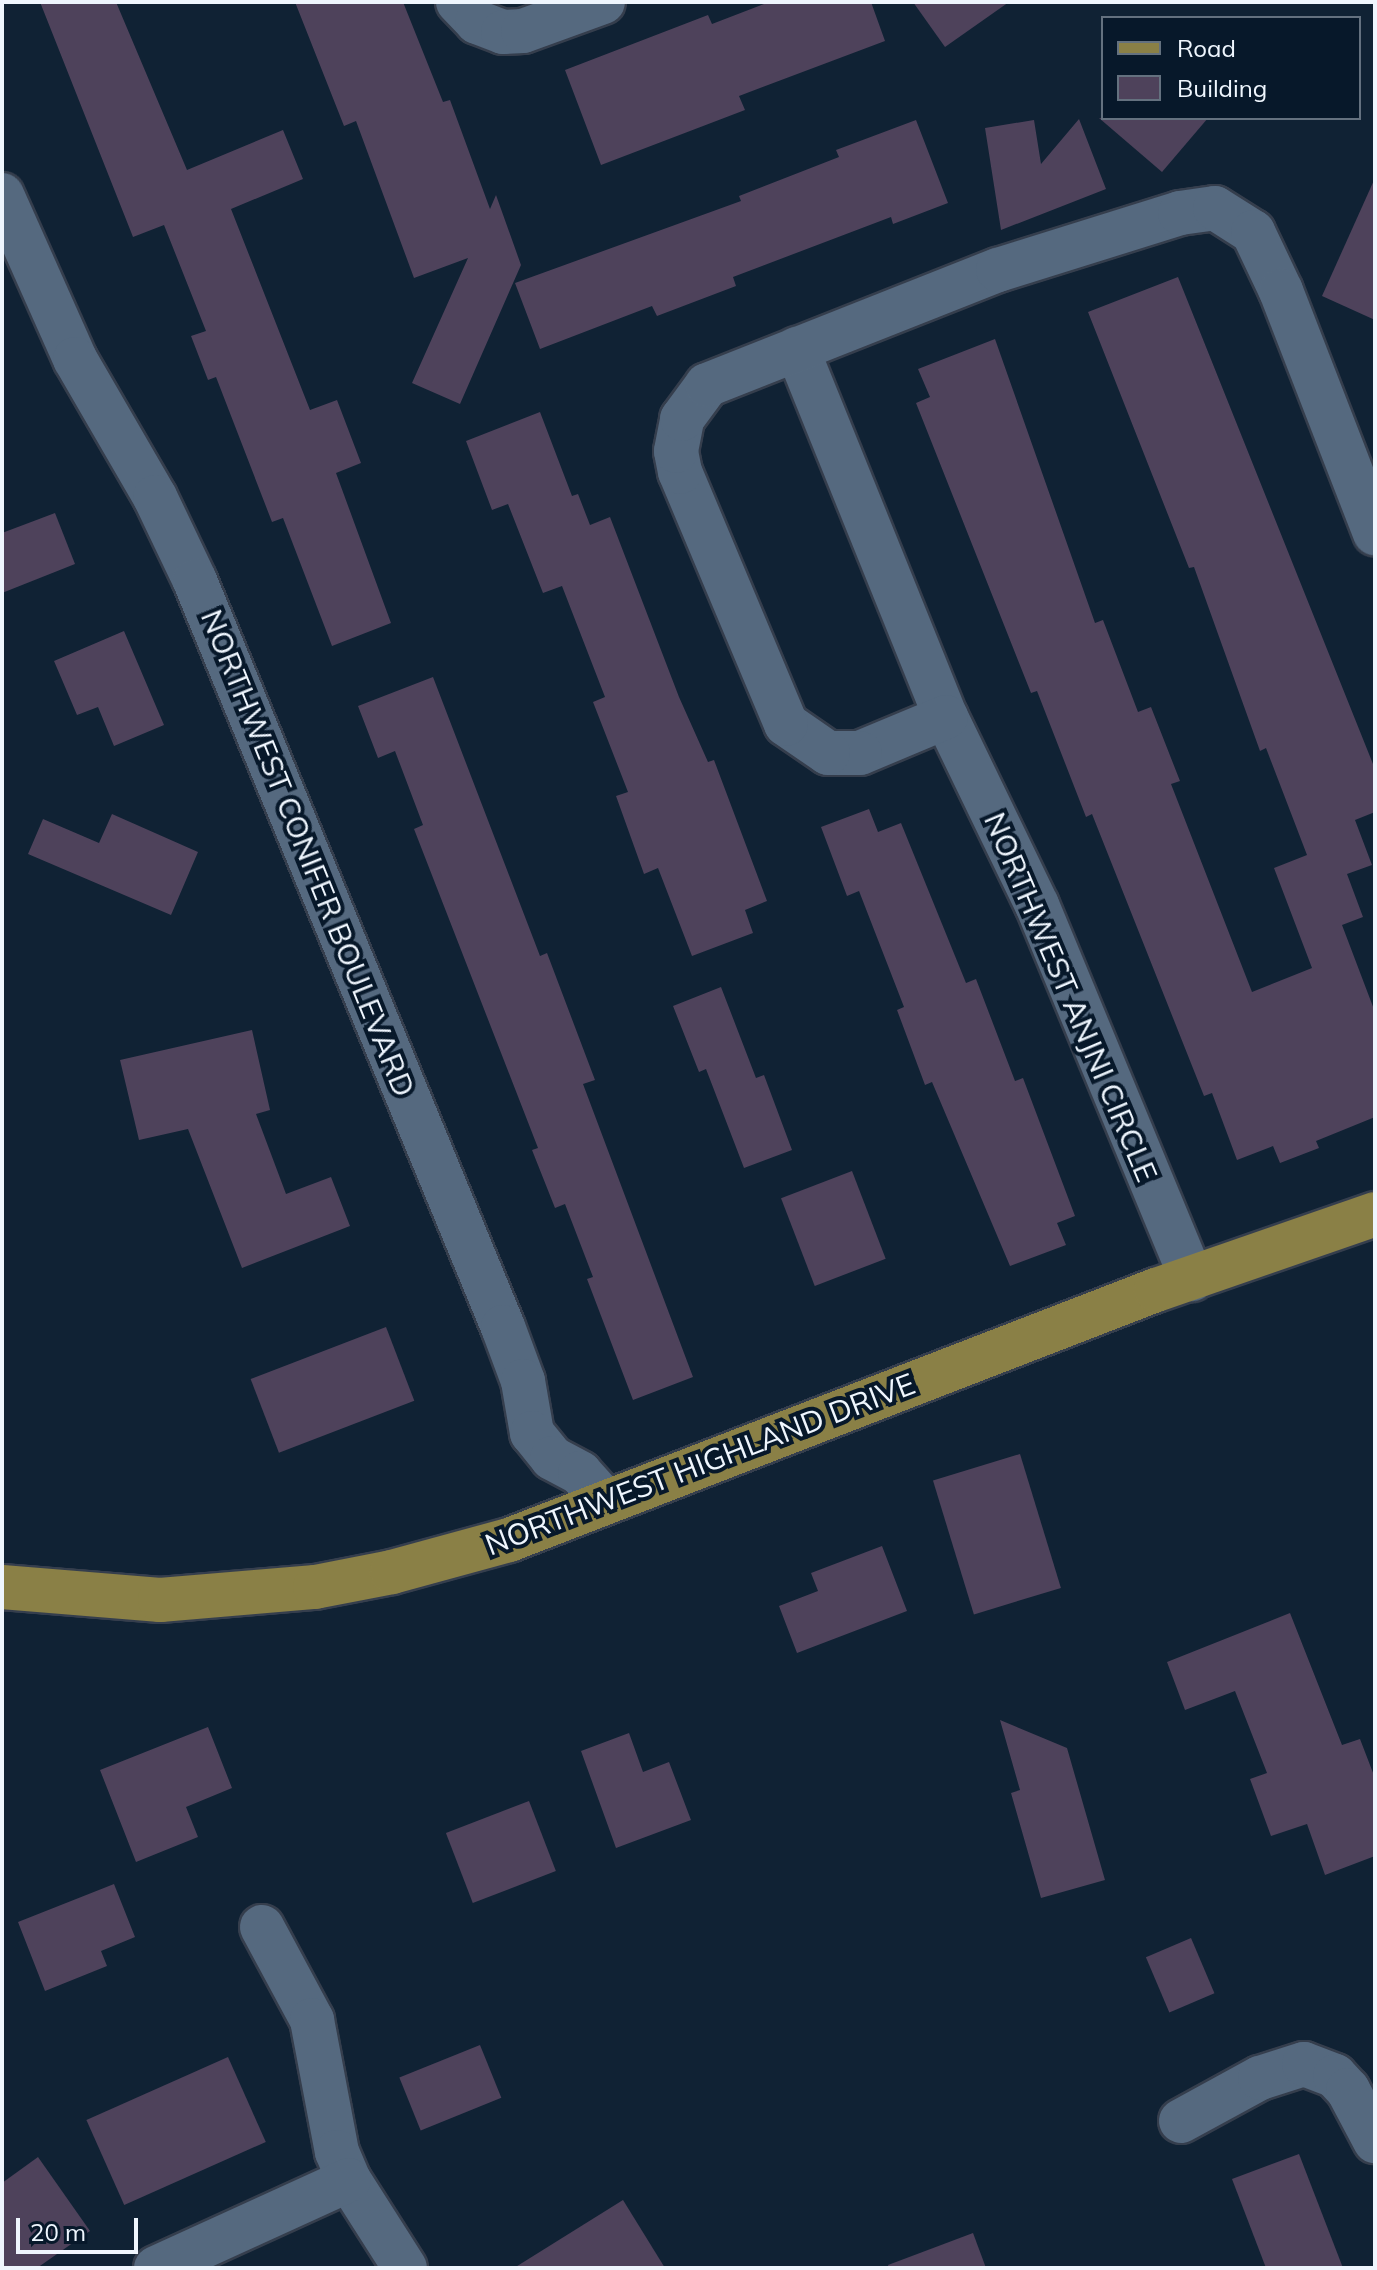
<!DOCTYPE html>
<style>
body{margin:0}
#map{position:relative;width:1377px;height:2270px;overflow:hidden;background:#102234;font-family:Mulish,sans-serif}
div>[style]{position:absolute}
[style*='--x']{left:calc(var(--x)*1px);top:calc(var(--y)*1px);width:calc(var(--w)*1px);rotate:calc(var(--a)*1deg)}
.building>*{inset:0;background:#4e425b;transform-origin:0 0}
.roads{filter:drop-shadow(2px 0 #353e4d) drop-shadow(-2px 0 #353e4d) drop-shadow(0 2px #353e4d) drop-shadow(0 -2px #353e4d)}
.minor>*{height:44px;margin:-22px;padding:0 22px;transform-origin:22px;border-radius:22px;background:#55697f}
.major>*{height:44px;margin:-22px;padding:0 22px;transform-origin:22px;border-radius:22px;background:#8a8046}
span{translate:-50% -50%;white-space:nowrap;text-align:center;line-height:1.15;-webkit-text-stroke:8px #07182a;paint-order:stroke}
.street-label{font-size:30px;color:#eff6fe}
.frame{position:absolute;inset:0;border:4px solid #eff6fe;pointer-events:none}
.legend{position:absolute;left:1101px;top:16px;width:260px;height:104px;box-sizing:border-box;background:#07182a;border:2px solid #64717f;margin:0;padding:10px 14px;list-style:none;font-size:24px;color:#eff6fe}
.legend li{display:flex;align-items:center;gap:16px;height:40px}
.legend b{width:40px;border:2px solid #64717f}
.scale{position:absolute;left:16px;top:2218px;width:122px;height:36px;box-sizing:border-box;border:4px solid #eff6fe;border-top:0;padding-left:10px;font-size:24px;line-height:28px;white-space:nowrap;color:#eff6fe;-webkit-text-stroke:6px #07182a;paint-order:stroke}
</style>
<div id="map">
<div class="building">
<div style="clip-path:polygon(40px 2px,116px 2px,187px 170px,283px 130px,303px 179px,231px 209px,310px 410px,337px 400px,361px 463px,336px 473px,391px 623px,332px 646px,283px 518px,272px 522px,216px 377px,208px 380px,191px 336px,206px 331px,164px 225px,133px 237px)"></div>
<div style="clip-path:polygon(295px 2px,403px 2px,443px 102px,450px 100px,490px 209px,496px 195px,521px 265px,460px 404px,412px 383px,468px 258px,414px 278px,356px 121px,344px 126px)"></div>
<div style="clip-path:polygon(769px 2px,871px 2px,885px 41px,739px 96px,745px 110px,601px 165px,565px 70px,708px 15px,712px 24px)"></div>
<div style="clip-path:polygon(913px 2px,1009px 2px,945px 47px)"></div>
<div style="clip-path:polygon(1099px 118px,1208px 118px,1162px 172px)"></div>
<div style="clip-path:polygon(1079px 119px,1106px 189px,1001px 230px,985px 128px,1034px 120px,1041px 164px)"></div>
<div style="clip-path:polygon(916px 120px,948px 203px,893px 224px,891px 217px,733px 277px,736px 286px,657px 316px,652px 306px,540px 349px,515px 283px,741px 201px,739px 196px,839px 157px,836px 150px)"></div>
<div style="clip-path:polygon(1375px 178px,1375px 320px,1322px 296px)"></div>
<div style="clip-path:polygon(1178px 277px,1375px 769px,1375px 812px,1355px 820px,1372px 865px,1347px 874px,1363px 917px,1342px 925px,1375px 1012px,1375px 1117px,1316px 1141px,1319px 1148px,1280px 1163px,1273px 1146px,1237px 1160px,1212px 1093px,1204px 1096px,1092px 814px,1086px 817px,1037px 691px,1031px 693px,916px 403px,930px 397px,918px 369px,995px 339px,1095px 623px,1103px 620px,1138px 712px,1151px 707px,1180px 781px,1171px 784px,1252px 992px,1312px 968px,1274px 868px,1307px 855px,1266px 748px,1260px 751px,1194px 567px,1189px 568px,1088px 312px)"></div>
<div style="clip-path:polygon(540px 412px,572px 496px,578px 494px,590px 525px,610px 517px,679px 697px,708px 762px,714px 760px,767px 901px,745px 910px,753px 933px,692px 956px,658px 868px,644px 874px,616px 796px,628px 792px,593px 702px,605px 697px,562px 586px,543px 593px,508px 504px,492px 510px,466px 441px)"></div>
<div style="clip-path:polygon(55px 513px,75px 564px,2px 593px,2px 533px)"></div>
<div style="clip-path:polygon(124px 631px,164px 725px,114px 746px,98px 707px,77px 715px,54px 661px)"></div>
<div style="clip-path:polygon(433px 677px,540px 956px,547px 953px,595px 1080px,583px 1084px,693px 1377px,633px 1400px,587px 1279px,593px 1277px,565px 1204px,555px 1208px,532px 1150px,538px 1148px,414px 829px,423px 825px,395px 751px,378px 758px,358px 706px)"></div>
<div style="clip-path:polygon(869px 809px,878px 832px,901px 823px,966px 983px,976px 979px,1015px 1081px,1023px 1078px,1075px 1216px,1057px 1223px,1066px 1245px,1010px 1266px,932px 1082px,925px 1085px,897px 1010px,904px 1007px,859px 891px,847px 896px,821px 827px)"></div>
<div style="clip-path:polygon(112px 814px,198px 852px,171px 915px,28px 854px,43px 819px,99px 843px)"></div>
<div style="clip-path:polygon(721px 987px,756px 1078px,764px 1075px,792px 1150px,744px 1168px,706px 1069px,699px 1072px,673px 1006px)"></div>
<div style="clip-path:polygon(252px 1030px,270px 1110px,256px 1114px,286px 1194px,331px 1177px,350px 1226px,242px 1268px,188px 1129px,139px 1140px,120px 1060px)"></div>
<div style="left:852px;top:1171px;width:94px;height:76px;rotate:69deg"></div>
<div style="left:386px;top:1327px;width:79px;height:145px;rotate:69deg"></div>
<div style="left:1020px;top:1454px;width:140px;height:91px;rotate:73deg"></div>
<div style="clip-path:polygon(882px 1546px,907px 1611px,797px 1653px,779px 1606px,818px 1591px,811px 1573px)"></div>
<div style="clip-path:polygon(1290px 1613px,1342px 1745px,1360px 1739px,1375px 1778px,1375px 1856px,1325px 1875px,1307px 1824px,1271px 1836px,1250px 1779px,1267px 1773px,1235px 1691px,1185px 1710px,1167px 1662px)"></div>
<div style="clip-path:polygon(1000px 1720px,1067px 1748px,1105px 1880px,1041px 1898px,1011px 1793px,1020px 1790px)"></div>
<div style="clip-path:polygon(208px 1727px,232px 1788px,186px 1807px,198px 1837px,136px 1862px,100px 1770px)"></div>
<div style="clip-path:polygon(629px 1733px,643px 1772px,669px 1762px,691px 1820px,616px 1848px,581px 1751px)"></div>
<div style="left:529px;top:1801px;width:75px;height:89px;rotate:69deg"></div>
<div style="clip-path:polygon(114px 1884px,135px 1937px,101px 1951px,107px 1966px,45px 1991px,18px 1922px)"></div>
<div style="left:1191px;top:1938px;width:60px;height:49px;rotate:67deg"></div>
<div style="left:480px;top:2045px;width:57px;height:87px;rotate:68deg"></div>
<div style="left:228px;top:2057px;width:93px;height:155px;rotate:66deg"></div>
<div style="clip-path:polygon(1299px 2154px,1343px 2268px,1266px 2268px,1232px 2179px)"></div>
<div style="clip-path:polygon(38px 2157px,90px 2231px,37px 2268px,2px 2268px,2px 2183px)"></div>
<div style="clip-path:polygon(623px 2200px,665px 2268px,514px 2268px)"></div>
<div style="clip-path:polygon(973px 2233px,986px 2268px,889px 2268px,888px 2265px)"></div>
</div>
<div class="roads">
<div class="minor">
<div style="--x:458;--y:2;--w:28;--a:46"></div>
<div style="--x:477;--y:22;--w:28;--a:21"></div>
<div style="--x:503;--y:32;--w:20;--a:-3"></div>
<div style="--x:523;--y:31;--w:85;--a:-19.9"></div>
<div style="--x:2;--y:195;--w:180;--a:66"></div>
<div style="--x:75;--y:359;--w:160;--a:59.9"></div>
<div style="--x:155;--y:497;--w:93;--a:64.5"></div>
<div style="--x:195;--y:581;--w:807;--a:67.57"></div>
<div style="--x:503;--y:1327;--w:58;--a:69.7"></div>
<div style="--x:523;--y:1381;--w:53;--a:80.2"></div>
<div style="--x:532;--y:1433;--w:32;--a:51"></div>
<div style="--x:552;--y:1458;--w:32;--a:28"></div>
<div style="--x:580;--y:1473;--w:39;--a:48"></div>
<div style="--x:797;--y:349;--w:397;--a:68"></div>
<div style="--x:946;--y:717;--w:209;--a:64.2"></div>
<div style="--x:1037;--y:905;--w:405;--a:67.5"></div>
<div style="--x:946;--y:717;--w:93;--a:157.3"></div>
<div style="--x:860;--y:753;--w:32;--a:180"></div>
<div style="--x:828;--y:753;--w:51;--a:-145.4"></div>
<div style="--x:786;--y:724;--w:273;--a:-112.8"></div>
<div style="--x:680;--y:472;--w:21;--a:-101"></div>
<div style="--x:676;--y:451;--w:33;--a:-79"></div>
<div style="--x:682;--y:419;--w:42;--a:-53.7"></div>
<div style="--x:707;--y:385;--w:313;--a:-21.6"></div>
<div style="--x:998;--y:270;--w:191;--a:-17.4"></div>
<div style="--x:1180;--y:213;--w:35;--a:-8"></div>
<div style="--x:1215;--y:208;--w:45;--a:32.3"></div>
<div style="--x:1253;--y:232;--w:65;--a:64.6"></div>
<div style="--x:1281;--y:291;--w:260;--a:68.8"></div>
<div style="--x:262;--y:1927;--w:106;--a:61.7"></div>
<div style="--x:312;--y:2020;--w:134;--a:79.3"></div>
<div style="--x:337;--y:2152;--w:30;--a:67"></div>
<div style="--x:349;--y:2180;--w:104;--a:57.5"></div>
<div style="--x:1181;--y:2121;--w:90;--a:-28.6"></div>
<div style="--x:1260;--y:2078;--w:46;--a:-17.7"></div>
<div style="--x:1304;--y:2064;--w:33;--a:21"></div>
<div style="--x:1335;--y:2076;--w:19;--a:47"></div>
<div style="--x:1348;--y:2090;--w:58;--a:62.1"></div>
<div style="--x:156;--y:2268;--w:212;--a:-24.5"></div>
</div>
<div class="major">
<div style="--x:2;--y:1587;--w:159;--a:4.7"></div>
<div style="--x:160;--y:1600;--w:156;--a:-4.8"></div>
<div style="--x:315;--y:1587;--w:78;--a:-11"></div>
<div style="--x:392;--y:1572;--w:121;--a:-15.3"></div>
<div style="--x:509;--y:1540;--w:694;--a:-21.13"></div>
<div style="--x:1156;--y:1290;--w:232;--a:-19.1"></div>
</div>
</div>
<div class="street-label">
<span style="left:308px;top:853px;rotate:68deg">NORTHWEST CONIFER BOULEVARD</span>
<span style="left:1071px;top:997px;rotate:67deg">NORTHWEST ANJNI CIRCLE</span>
<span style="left:700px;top:1464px;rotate:-21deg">NORTHWEST HIGHLAND DRIVE</span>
</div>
<div class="frame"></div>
<ul class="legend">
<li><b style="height:10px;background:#8a8046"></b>Road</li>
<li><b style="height:22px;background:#4e425b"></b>Building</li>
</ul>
<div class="scale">20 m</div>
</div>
